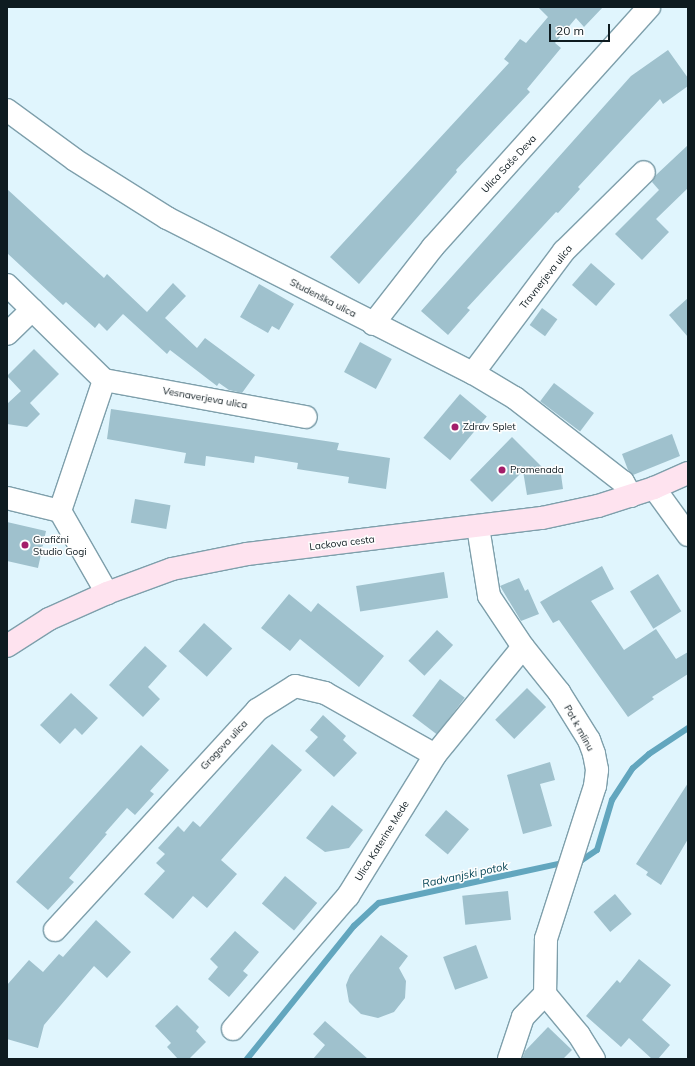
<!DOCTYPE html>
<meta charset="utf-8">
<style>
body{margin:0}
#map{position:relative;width:695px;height:1066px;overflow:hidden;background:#e0f5fd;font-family:Mulish,sans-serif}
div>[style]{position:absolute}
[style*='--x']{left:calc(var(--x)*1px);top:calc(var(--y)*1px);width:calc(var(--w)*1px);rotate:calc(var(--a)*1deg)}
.stream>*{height:6px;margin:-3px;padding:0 3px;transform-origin:3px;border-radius:3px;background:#62a6be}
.building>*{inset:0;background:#9fc1cd;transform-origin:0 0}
.roads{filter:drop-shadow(1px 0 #7e9fab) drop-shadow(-1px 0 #7e9fab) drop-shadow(0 1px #7e9fab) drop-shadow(0 -1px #7e9fab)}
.street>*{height:22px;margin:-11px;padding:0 11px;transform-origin:11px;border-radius:11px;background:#fff}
.secondary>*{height:22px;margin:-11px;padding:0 11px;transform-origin:11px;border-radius:11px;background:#fee3ef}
.dots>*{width:11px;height:11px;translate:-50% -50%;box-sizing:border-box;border:2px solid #fefefe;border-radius:50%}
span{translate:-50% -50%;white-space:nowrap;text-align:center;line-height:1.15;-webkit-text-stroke:3px #fefefe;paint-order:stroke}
.street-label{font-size:10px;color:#0e1b20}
.poi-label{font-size:10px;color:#0e1b20}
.left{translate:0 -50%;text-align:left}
.water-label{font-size:11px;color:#054556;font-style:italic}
.frame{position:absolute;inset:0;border:8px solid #0e1b20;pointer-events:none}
.scale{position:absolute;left:549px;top:24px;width:61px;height:18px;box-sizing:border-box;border:2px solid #0e1b20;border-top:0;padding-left:5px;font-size:12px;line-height:14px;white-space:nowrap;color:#0e1b20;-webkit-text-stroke:3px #fefefe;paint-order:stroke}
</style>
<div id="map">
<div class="stream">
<div style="--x:576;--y:861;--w:6;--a:-9"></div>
<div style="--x:582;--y:860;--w:18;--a:-34"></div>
<div style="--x:597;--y:850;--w:52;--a:-73.3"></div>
<div style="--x:612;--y:800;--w:38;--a:-57"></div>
<div style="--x:633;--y:768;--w:21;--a:-41"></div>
<div style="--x:649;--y:754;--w:47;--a:-33.7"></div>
<div style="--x:247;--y:1059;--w:171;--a:-51.2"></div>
<div style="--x:354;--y:926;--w:34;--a:-43"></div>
<div style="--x:379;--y:903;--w:192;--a:-12.3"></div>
</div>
<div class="building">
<div style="clip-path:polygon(538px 7px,603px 7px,584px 27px,576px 18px,555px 43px,561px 48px,527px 89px,530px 92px,456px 170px,457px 172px,359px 284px,330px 257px,509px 63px,504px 59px,520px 39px,526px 43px,548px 17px)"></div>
<div style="clip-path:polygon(668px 50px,688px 78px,688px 86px,663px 104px,660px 99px,578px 187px,580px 189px,558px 213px,556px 212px,467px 308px,470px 310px,448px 335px,421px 311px,631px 76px)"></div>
<div style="clip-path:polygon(688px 145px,688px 188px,656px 219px,669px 232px,642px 260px,615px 234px,659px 190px,652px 182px,656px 175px)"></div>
<div style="clip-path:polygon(7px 189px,104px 278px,107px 274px,147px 312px,173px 283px,186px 296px,165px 318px,197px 348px,205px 338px,255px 375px,242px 393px,229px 390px,219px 383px,217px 386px,170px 350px,167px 354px,123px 314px,107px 331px,99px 323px,95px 328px,66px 302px,63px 305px,7px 253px)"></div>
<div style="left:591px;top:263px;width:32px;height:29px;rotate:41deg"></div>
<div style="clip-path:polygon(259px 284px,294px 304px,279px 330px,272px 326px,268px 333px,240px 317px)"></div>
<div style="clip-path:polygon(688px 298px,688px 337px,669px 315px)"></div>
<div style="left:542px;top:308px;width:19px;height:21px;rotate:36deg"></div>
<div style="left:360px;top:342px;width:36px;height:34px;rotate:28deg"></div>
<div style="clip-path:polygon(34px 349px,59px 374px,30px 403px,40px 414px,27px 427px,7px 424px,7px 404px,21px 391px,7px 376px)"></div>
<div style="left:554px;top:383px;width:50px;height:23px;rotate:37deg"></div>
<div style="left:460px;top:394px;width:35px;height:57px;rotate:40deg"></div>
<div style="clip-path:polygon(111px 409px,339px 443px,337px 450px,390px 458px,386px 489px,348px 483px,349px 477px,297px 469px,298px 463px,255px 456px,254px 463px,206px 456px,205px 466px,184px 463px,186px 453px,107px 439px)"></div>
<div style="clip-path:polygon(672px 434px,680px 456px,633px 475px,628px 470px,622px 454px)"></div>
<div style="clip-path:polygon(512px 437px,544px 469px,560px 467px,563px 489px,527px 495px,523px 471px,492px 502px,470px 480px)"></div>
<div style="left:135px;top:499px;width:36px;height:24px;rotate:10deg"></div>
<div style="clip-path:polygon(7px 522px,46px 531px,38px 568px,7px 561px)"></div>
<div style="clip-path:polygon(602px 566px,614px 589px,591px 601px,624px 650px,656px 629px,676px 659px,688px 652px,688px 674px,652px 697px,654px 699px,628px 717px,559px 620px,553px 623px,540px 602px)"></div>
<div style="left:444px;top:572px;width:26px;height:89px;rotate:81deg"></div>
<div style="left:658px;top:574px;width:44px;height:33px;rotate:58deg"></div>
<div style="clip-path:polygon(519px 578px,525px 591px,528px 589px,539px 614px,521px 621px,500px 586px)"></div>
<div style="clip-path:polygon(289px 594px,311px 612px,318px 603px,384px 656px,359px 687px,300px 639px,290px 651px,261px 628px)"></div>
<div style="left:204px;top:623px;width:38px;height:38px;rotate:42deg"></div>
<div style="left:437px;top:630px;width:22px;height:42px;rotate:43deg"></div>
<div style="clip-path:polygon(145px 646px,167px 666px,148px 687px,160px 699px,143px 717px,109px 685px)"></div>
<div style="left:440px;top:679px;width:31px;height:46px;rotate:37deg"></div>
<div style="left:527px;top:688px;width:27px;height:45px;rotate:45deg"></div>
<div style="clip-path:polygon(71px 693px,98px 718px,82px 735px,75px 728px,60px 744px,40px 725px)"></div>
<div style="clip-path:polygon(323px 715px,346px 736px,343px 740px,357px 753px,334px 777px,305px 751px,318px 737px,310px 730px)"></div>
<div style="clip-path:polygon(272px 744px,302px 770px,221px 860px,237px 874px,207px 908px,193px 896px,173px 919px,144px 894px,165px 871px,156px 863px,165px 854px,158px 848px,178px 826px,184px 832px,193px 821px,200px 827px)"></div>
<div style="clip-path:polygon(141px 745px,169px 770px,150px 791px,154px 794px,135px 815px,127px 808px,105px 833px,107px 834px,69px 878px,74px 882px,48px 910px,16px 882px)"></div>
<div style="clip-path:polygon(550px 762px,555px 780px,540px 784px,552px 826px,523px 834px,507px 775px)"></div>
<div style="clip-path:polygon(688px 783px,688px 839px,661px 885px,646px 875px,648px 872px,636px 864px)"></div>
<div style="clip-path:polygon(332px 805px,363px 830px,349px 848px,325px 852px,306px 838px)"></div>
<div style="left:446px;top:810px;width:30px;height:33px;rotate:40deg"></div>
<div style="left:285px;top:876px;width:42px;height:36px;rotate:40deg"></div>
<div style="left:508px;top:891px;width:29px;height:46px;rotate:84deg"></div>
<div style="left:615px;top:894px;width:26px;height:28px;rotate:50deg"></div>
<div style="clip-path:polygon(96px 920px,131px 952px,107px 978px,94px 966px,44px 1025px,38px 1048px,7px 1039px,7px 985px,29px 960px,43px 972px,59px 954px,63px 957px)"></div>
<div style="clip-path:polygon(235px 931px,259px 952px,243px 971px,248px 975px,229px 997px,208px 979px,218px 967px,210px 959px)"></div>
<div style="clip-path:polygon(381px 935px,408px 956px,399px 968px,406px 981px,405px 998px,394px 1012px,378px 1018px,361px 1014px,349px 1002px,346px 985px,350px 975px)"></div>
<div style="left:476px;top:945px;width:35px;height:35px;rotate:70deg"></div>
<div style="clip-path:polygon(639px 959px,671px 985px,642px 1020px,670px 1045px,658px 1059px,652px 1059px,629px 1038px,621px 1047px,586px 1016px,617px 980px,620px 983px)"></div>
<div style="clip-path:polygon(177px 1005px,199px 1027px,196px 1031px,206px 1042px,189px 1059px,178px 1059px,167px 1047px,171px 1043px,155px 1026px)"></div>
<div style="clip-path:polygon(325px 1021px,368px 1059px,313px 1059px,325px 1045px,313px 1034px)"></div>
<div style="clip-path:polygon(548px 1027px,572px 1050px,563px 1059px,522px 1059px,525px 1051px)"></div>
</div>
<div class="roads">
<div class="street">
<div style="--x:7;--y:110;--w:84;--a:36.3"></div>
<div style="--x:75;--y:160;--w:109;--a:32.2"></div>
<div style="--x:167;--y:218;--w:343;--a:26.9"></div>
<div style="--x:473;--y:373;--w:49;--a:30.8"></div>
<div style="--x:515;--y:398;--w:137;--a:37.9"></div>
<div style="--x:623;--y:482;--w:16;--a:60"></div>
<div style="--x:7;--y:285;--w:136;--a:44.4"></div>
<div style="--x:104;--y:380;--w:205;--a:10.4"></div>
<div style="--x:373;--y:324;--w:98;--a:-52.1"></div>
<div style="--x:433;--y:247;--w:323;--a:-48"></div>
<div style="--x:7;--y:334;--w:35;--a:-44"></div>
<div style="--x:473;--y:373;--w:152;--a:-53.3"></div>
<div style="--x:564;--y:251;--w:112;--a:-44.6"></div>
<div style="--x:654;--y:488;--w:58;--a:54.1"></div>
<div style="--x:7;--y:498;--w:55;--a:13.8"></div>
<div style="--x:60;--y:511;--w:95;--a:60.2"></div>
<div style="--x:60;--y:511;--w:138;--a:-71.4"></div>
<div style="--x:478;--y:527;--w:70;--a:80.9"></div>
<div style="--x:489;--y:596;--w:61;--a:56.3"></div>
<div style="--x:523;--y:647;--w:58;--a:51.3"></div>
<div style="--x:559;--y:692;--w:57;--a:58"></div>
<div style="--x:589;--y:740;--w:15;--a:70"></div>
<div style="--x:594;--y:754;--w:16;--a:79"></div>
<div style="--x:597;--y:770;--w:16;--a:97"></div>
<div style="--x:595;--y:786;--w:161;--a:107.8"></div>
<div style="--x:546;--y:939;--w:55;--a:91"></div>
<div style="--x:545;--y:994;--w:53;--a:50.3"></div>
<div style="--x:579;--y:1035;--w:28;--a:58"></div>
<div style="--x:55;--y:930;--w:299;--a:-47.4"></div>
<div style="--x:257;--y:710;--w:45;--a:-32.3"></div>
<div style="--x:295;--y:686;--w:31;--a:13"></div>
<div style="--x:325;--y:693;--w:126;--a:29.4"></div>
<div style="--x:233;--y:1029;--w:176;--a:-49.2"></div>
<div style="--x:348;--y:896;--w:166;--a:-58.3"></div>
<div style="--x:435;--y:755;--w:139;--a:-50.8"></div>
<div style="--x:509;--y:1059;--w:44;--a:-71.6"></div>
<div style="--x:523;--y:1017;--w:32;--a:-46"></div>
</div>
<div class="secondary">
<div style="--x:7;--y:646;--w:50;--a:-32.7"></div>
<div style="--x:49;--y:619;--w:64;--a:-24.1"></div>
<div style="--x:107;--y:593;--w:69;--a:-20.3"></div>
<div style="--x:172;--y:569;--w:76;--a:-11.3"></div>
<div style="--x:247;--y:554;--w:297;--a:-7"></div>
<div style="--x:542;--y:518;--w:57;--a:-12.1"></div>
<div style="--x:598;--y:506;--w:59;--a:-17.8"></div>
<div style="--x:654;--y:488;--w:37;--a:-24"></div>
</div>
</div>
<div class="dots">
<div style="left:455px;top:427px;background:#a31d69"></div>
<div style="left:502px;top:470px;background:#a31d69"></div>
<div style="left:25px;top:545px;background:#a31d69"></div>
</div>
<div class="street-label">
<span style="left:509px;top:164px;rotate:-47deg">Ulica Saše Deva</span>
<span style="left:546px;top:277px;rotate:-52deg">Travnerjeva ulica</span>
<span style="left:323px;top:298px;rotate:27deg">Studenška ulica</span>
<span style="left:205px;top:398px;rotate:10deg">Vesnaverjeva ulica</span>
<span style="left:342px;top:543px;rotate:-7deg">Lackova cesta</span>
<span style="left:579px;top:728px;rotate:61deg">Pot k mlinu</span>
<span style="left:224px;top:745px;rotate:-47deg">Grogova ulica</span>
<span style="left:382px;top:841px;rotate:-58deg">Ulica Katerine Mede</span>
</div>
<div class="poi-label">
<span class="left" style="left:463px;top:427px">Zdrav Splet</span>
<span class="left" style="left:510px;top:470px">Promenada</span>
<span class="left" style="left:33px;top:545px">Grafični<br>Studio Gogi</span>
</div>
<div class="water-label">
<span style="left:465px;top:875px;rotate:-12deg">Radvanjski potok</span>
</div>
<div class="frame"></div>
<div class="scale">20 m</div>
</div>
